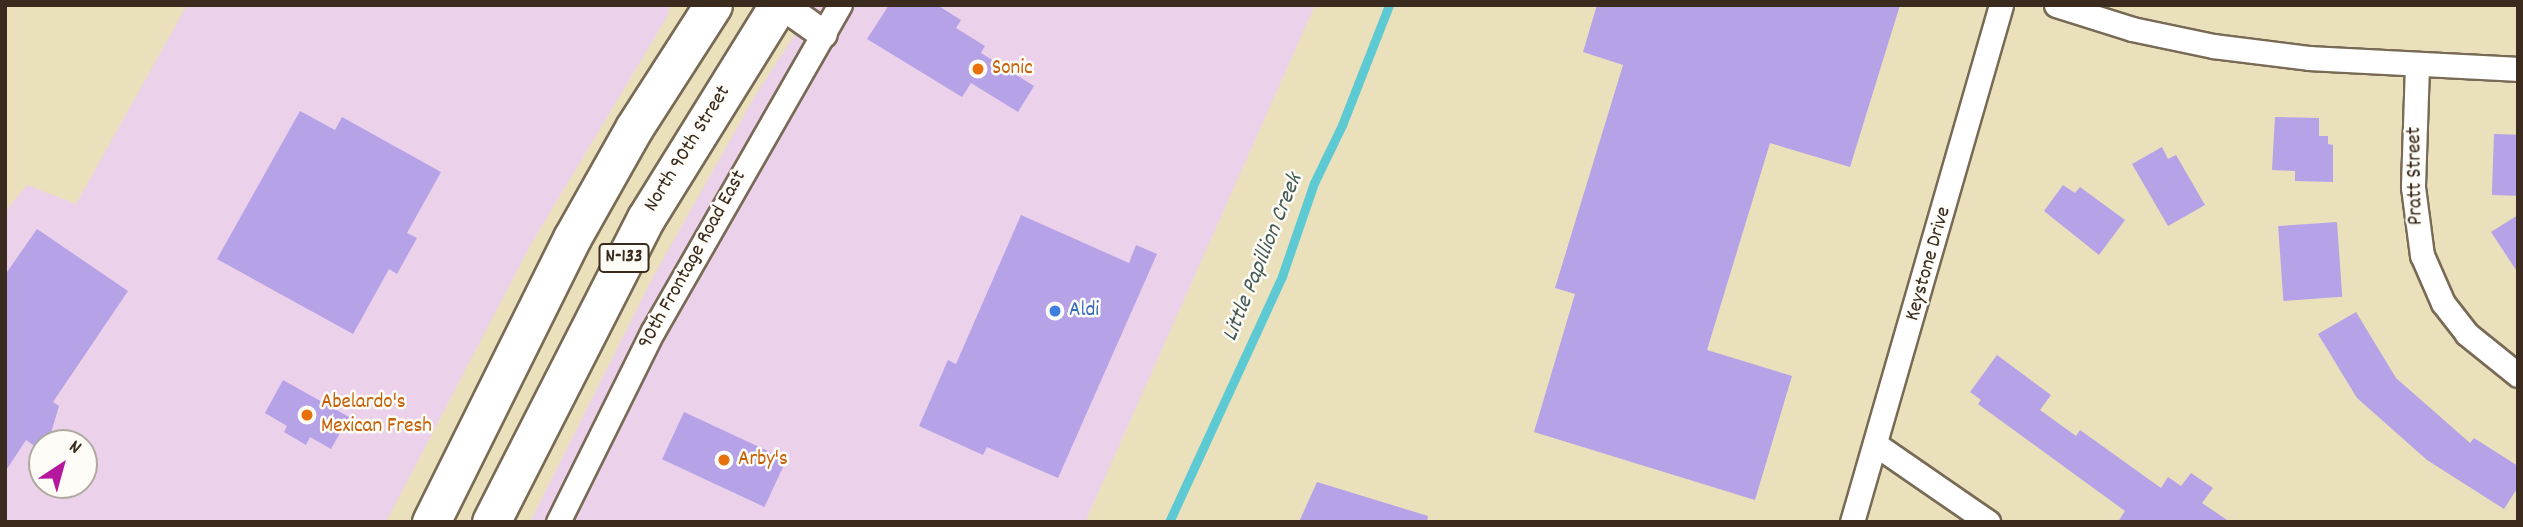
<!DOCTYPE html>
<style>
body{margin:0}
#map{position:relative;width:2523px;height:527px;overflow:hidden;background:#eae0bc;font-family:Dekko,sans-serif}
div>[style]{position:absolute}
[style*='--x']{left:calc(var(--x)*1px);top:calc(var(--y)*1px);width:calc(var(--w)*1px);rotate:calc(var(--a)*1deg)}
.built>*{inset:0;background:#ecd1eb}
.stream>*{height:9px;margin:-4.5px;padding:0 4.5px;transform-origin:4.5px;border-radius:4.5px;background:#5cc9d3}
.building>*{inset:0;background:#b5a2e7;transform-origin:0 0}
.roads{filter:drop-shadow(2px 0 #786a55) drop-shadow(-2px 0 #786a55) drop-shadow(0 2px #786a55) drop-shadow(0 -2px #786a55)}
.minor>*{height:23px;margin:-11.5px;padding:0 11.5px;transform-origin:11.5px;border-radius:11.5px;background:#fff}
.tertiary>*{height:28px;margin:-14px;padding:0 14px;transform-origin:14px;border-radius:14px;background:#fff}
.primary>*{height:37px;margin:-18.5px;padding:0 18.5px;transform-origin:18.5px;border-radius:18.5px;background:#fff}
.dots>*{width:19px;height:19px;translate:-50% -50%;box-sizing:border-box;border:4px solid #fdfcf7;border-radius:50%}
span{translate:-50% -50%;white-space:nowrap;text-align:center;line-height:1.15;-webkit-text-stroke:5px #fdfcf7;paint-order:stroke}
.shield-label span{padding:2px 5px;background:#fdfcf7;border:2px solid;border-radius:5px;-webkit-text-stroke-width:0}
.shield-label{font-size:19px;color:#3b2a1e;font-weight:700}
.food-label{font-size:21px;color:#c56008}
.left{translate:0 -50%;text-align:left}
.street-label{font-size:21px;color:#3b2a1e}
.shop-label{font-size:21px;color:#366cbe}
.water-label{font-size:23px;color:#455a54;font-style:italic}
.frame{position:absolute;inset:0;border:7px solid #3b2a1e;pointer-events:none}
.north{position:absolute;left:28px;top:429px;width:70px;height:70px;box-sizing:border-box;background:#fdfcf7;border:2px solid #afa8a0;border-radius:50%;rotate:36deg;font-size:19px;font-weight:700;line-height:28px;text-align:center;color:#3b2a1e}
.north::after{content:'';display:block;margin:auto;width:24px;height:32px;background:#b5179e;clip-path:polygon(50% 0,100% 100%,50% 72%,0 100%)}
</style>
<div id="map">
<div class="built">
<div style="clip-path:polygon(evenodd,187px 5px,670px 5px,667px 17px,531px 244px,386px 522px,5px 522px,5px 212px,27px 185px,76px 204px,187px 5px,42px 443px,84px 443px,84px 485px,42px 485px,42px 443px)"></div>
<div style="clip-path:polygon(814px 5px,1315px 5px,1085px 522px,530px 522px,653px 277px,755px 96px)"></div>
</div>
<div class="stream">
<div style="--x:1169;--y:522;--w:271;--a:-65.3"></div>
<div style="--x:1282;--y:276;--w:98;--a:-71"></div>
<div style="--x:1314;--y:183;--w:64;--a:-64.2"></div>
<div style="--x:1342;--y:125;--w:129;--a:-68.6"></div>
</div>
<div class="building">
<div style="clip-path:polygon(889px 5px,937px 5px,961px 20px,956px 28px,985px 46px,981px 53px,1034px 86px,1018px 112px,971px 83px,962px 97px,867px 39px)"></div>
<div style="clip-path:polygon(1597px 5px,1900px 5px,1850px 167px,1770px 143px,1707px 350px,1792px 376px,1755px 500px,1534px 432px,1575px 294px,1555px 288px,1623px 65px,1583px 52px)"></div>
<div style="clip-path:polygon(300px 111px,335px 130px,342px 117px,441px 172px,407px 233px,417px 238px,397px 274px,389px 269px,353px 334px,217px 259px)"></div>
<div style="clip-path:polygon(2275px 117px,2319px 118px,2319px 136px,2328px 136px,2328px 144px,2333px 145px,2333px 182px,2295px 181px,2295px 171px,2272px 170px)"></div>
<div style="left:2494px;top:134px;width:24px;height:61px;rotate:2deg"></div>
<div style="clip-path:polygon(2162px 147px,2168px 159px,2176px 155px,2205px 205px,2168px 226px,2132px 164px)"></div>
<div style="clip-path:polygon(2063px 185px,2075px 193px,2080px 187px,2125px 220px,2099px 255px,2044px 211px)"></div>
<div style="clip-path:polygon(1021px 215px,1129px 263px,1136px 245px,1157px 254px,1058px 478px,987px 447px,983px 455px,919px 426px,948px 360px,956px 364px)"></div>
<div style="clip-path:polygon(2518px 215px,2518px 273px,2491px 232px)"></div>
<div style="left:2337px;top:222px;width:75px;height:59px;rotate:86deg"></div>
<div style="clip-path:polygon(37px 229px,128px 291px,53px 402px,59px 406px,48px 443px,42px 443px,42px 451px,26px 440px,5px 472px,5px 275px)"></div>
<div style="clip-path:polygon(2356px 312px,2396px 378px,2470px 443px,2474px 438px,2518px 466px,2518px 487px,2504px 509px,2427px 460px,2357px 398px,2318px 334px)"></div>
<div style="clip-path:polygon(1997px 355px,2051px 395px,2040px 410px,2076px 436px,2080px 430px,2161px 488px,2168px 477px,2181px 486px,2191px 473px,2213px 488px,2202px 503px,2230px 522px,2118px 522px,2125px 511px,1978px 404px,1981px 400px,1970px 392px)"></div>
<div style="clip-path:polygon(283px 380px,349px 417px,331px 449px,310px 437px,306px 445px,284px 432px,287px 426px,265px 413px)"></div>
<div style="left:684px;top:412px;width:113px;height:52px;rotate:25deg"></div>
<div style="clip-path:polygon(1317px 482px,1428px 516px,1427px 522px,1299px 522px)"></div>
</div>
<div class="roads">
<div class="minor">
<div style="--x:2056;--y:5;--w:80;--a:17.5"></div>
<div style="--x:2132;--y:29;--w:83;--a:11.9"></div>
<div style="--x:2213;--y:46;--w:98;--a:7.1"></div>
<div style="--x:2310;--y:58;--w:208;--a:3"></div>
<div style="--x:2417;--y:65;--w:122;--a:91.9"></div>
<div style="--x:2413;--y:187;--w:69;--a:82.5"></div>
<div style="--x:2422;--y:255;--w:52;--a:66.4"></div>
<div style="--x:2443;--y:303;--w:39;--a:52"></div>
<div style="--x:2467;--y:334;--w:65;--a:38.8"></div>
<div style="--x:1878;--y:446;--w:134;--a:34.6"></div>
<div style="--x:558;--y:522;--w:213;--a:-63.6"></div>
<div style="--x:653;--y:331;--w:376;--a:-60.2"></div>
<div style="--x:1852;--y:522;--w:538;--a:-73.92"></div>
</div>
<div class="tertiary">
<div style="--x:782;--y:5;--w:50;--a:35.3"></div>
</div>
<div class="primary">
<div style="--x:431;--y:522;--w:317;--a:-63.6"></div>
<div style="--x:572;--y:238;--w:126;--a:-60.6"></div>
<div style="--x:634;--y:128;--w:146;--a:-57.3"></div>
<div style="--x:491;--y:522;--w:341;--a:-63"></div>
<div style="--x:646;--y:218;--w:251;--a:-58.2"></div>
</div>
</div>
<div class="dots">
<div style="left:978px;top:69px;background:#e8710a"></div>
<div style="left:1055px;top:311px;background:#3f7fe0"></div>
<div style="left:307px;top:415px;background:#e8710a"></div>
<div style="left:724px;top:460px;background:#e8710a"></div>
</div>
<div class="shield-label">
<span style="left:624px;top:258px">N-133</span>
</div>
<div class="food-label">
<span class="left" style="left:992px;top:69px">Sonic</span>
<span class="left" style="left:321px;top:415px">Abelardo's<br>Mexican Fresh</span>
<span class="left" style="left:738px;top:460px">Arby's</span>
</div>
<div class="street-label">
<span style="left:688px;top:149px;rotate:-58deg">North 90th Street</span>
<span style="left:2416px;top:176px;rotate:-91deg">Pratt Street</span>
<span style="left:693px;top:260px;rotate:-61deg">90th Frontage Road East</span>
<span style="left:1929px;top:264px;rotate:-74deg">Keystone Drive</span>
</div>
<div class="shop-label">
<span class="left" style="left:1069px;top:311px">Aldi</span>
</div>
<div class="water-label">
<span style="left:1264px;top:258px;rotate:-68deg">Little Papillion Creek</span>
</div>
<div class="frame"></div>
<div class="north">N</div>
</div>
